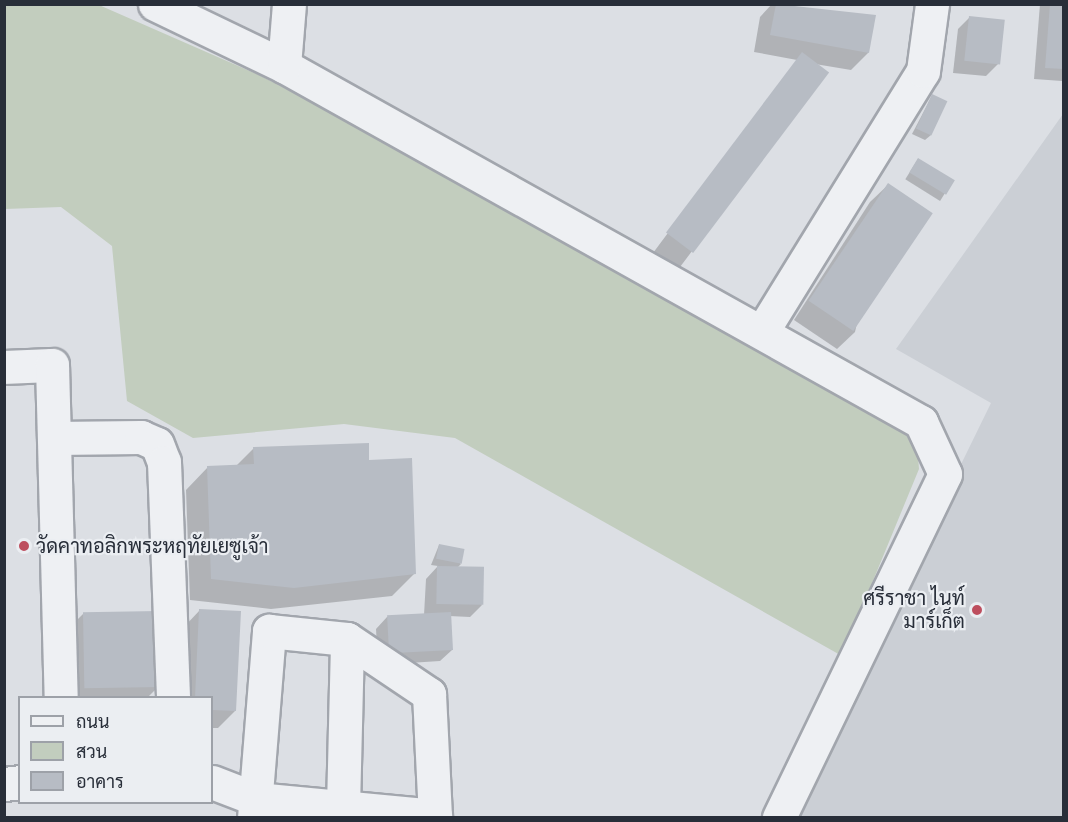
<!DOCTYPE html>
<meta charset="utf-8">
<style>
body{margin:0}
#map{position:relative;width:1068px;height:822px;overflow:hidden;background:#dcdfe4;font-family:"Space Grotesk",Sarabun,sans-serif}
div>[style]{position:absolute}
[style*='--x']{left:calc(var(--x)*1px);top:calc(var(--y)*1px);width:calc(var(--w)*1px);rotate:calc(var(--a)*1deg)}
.built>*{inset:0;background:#cbcfd5}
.green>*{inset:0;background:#c2cdbe}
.shadow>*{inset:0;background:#0003;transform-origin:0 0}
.building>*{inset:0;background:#b7bcc4;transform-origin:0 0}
.roads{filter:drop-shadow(2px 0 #a2a6ad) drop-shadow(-2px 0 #a2a6ad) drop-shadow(0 2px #a2a6ad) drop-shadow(0 -2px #a2a6ad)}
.minor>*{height:33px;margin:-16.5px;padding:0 16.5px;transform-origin:16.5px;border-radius:16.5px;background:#eef0f3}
.dots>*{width:16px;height:16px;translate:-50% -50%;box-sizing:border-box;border:3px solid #ebeef2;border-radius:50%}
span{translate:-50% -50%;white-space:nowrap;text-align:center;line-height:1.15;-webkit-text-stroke:4.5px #ebeef2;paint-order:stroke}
.poi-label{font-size:20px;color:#282e39}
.left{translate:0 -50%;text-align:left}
.right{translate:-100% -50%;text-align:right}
.frame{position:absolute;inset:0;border:6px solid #282e39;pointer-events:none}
.legend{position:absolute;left:18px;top:696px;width:195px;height:108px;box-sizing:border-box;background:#ebeef2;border:2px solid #9da1a8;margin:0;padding:8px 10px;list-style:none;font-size:18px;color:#282e39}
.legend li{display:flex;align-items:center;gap:12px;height:30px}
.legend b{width:30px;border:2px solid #9da1a8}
</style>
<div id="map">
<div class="built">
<div style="clip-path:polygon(1063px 114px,1063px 817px,788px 818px,991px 403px,896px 349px)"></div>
</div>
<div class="green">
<div style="clip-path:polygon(4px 5px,99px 5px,259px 75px,672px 287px,916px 432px,919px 469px,842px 656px,455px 438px,344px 424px,193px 438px,127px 401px,112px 246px,61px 207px,5px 209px)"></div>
</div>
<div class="shadow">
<div style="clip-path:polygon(772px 4px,874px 16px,868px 53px,851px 70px,815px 64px,827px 72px,677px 271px,653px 253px,797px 60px,754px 52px,760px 17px)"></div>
<div style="clip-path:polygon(939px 4px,1015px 4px,1014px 5px)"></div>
<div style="clip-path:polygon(1040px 4px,1064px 4px,1062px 81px,1034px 79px)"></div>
<div style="clip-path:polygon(970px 17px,998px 64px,986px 76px,953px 73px,958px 29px)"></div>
<div style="clip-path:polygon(932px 96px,931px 135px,925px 140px,912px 134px)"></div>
<div style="left:918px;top:159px;width:41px;height:24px;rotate:32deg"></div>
<div style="clip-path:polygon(888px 185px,855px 332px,837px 349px,794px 320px,870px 202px)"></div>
<div style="clip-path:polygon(254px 448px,368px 461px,414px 574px,392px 596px,271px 609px,190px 600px,186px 490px,208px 467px,236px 466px)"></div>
<div style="clip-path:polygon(439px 545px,461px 564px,457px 568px,482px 605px,470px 617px,449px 616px,452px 650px,440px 661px,378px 665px,376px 629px,387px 617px,424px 615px,426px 579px,438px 566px,431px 565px)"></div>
<div style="clip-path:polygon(200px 610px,235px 711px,218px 728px,212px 728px,212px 698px,179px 698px,183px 628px)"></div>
<div style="clip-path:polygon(83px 614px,159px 686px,147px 698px,67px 698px,66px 631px)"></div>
</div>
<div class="building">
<div style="clip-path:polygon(776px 4px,876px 15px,869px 53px,770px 35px)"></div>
<div style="clip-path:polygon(1050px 4px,1064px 4px,1064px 69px,1045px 68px)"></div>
<div style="left:969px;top:16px;width:36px;height:45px;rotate:6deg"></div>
<div style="left:802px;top:52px;width:34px;height:226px;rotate:37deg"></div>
<div style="left:932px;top:94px;width:17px;height:38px;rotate:25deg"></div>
<div style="left:918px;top:158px;width:43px;height:17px;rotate:31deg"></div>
<div style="left:888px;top:183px;width:54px;height:142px;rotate:34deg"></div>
<div style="clip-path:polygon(369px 443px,369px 460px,412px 458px,416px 574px,294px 588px,211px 579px,207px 466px,254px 464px,253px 447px)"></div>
<div style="left:439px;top:544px;width:26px;height:15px;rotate:11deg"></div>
<div style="left:437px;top:566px;width:47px;height:38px;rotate:1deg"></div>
<div style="clip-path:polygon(199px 609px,241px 611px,236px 711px,212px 710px,212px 698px,195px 698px)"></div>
<div style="left:159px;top:611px;width:76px;height:76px;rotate:89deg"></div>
<div style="left:451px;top:612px;width:38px;height:64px;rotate:87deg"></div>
</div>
<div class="roads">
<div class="minor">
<div style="--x:155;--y:4;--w:143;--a:25.7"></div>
<div style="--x:284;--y:66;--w:730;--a:29.2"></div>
<div style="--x:921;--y:422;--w:57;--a:65.2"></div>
<div style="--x:945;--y:474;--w:382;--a:115.8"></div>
<div style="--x:284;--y:66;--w:62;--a:-85.4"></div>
<div style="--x:763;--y:330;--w:304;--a:-58.3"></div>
<div style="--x:923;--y:71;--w:68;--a:-82.3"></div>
<div style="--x:4;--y:367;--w:48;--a:-2.4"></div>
<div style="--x:52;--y:365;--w:333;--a:88.5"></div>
<div style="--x:54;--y:438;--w:87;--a:-0.7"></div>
<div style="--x:141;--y:437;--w:17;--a:24"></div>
<div style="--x:157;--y:444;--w:19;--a:69"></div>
<div style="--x:164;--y:462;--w:236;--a:87.8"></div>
<div style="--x:212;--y:782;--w:47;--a:21.1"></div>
<div style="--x:256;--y:799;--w:180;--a:5.4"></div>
<div style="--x:4;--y:784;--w:16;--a:-7"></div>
<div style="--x:343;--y:807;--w:168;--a:-88.6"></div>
<div style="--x:254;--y:818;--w:188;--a:-85.4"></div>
<div style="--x:269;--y:631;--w:78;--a:5.9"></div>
<div style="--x:347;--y:639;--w:99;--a:33.9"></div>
<div style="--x:429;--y:694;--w:124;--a:87.2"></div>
</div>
</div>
<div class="dots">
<div style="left:24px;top:546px;background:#bd4e5e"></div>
<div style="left:977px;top:610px;background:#bd4e5e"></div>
</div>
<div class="poi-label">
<span class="left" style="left:36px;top:546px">วัดคาทอลิกพระหฤทัยเยซูเจ้า</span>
<span class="right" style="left:965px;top:610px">ศรีราชา ไนท์<br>มาร์เก็ต</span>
</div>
<div class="frame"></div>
<ul class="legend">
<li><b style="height:8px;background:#eef0f3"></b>ถนน</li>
<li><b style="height:16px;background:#c2cdbe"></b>สวน</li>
<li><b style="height:16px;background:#b7bcc4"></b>อาคาร</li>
</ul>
</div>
